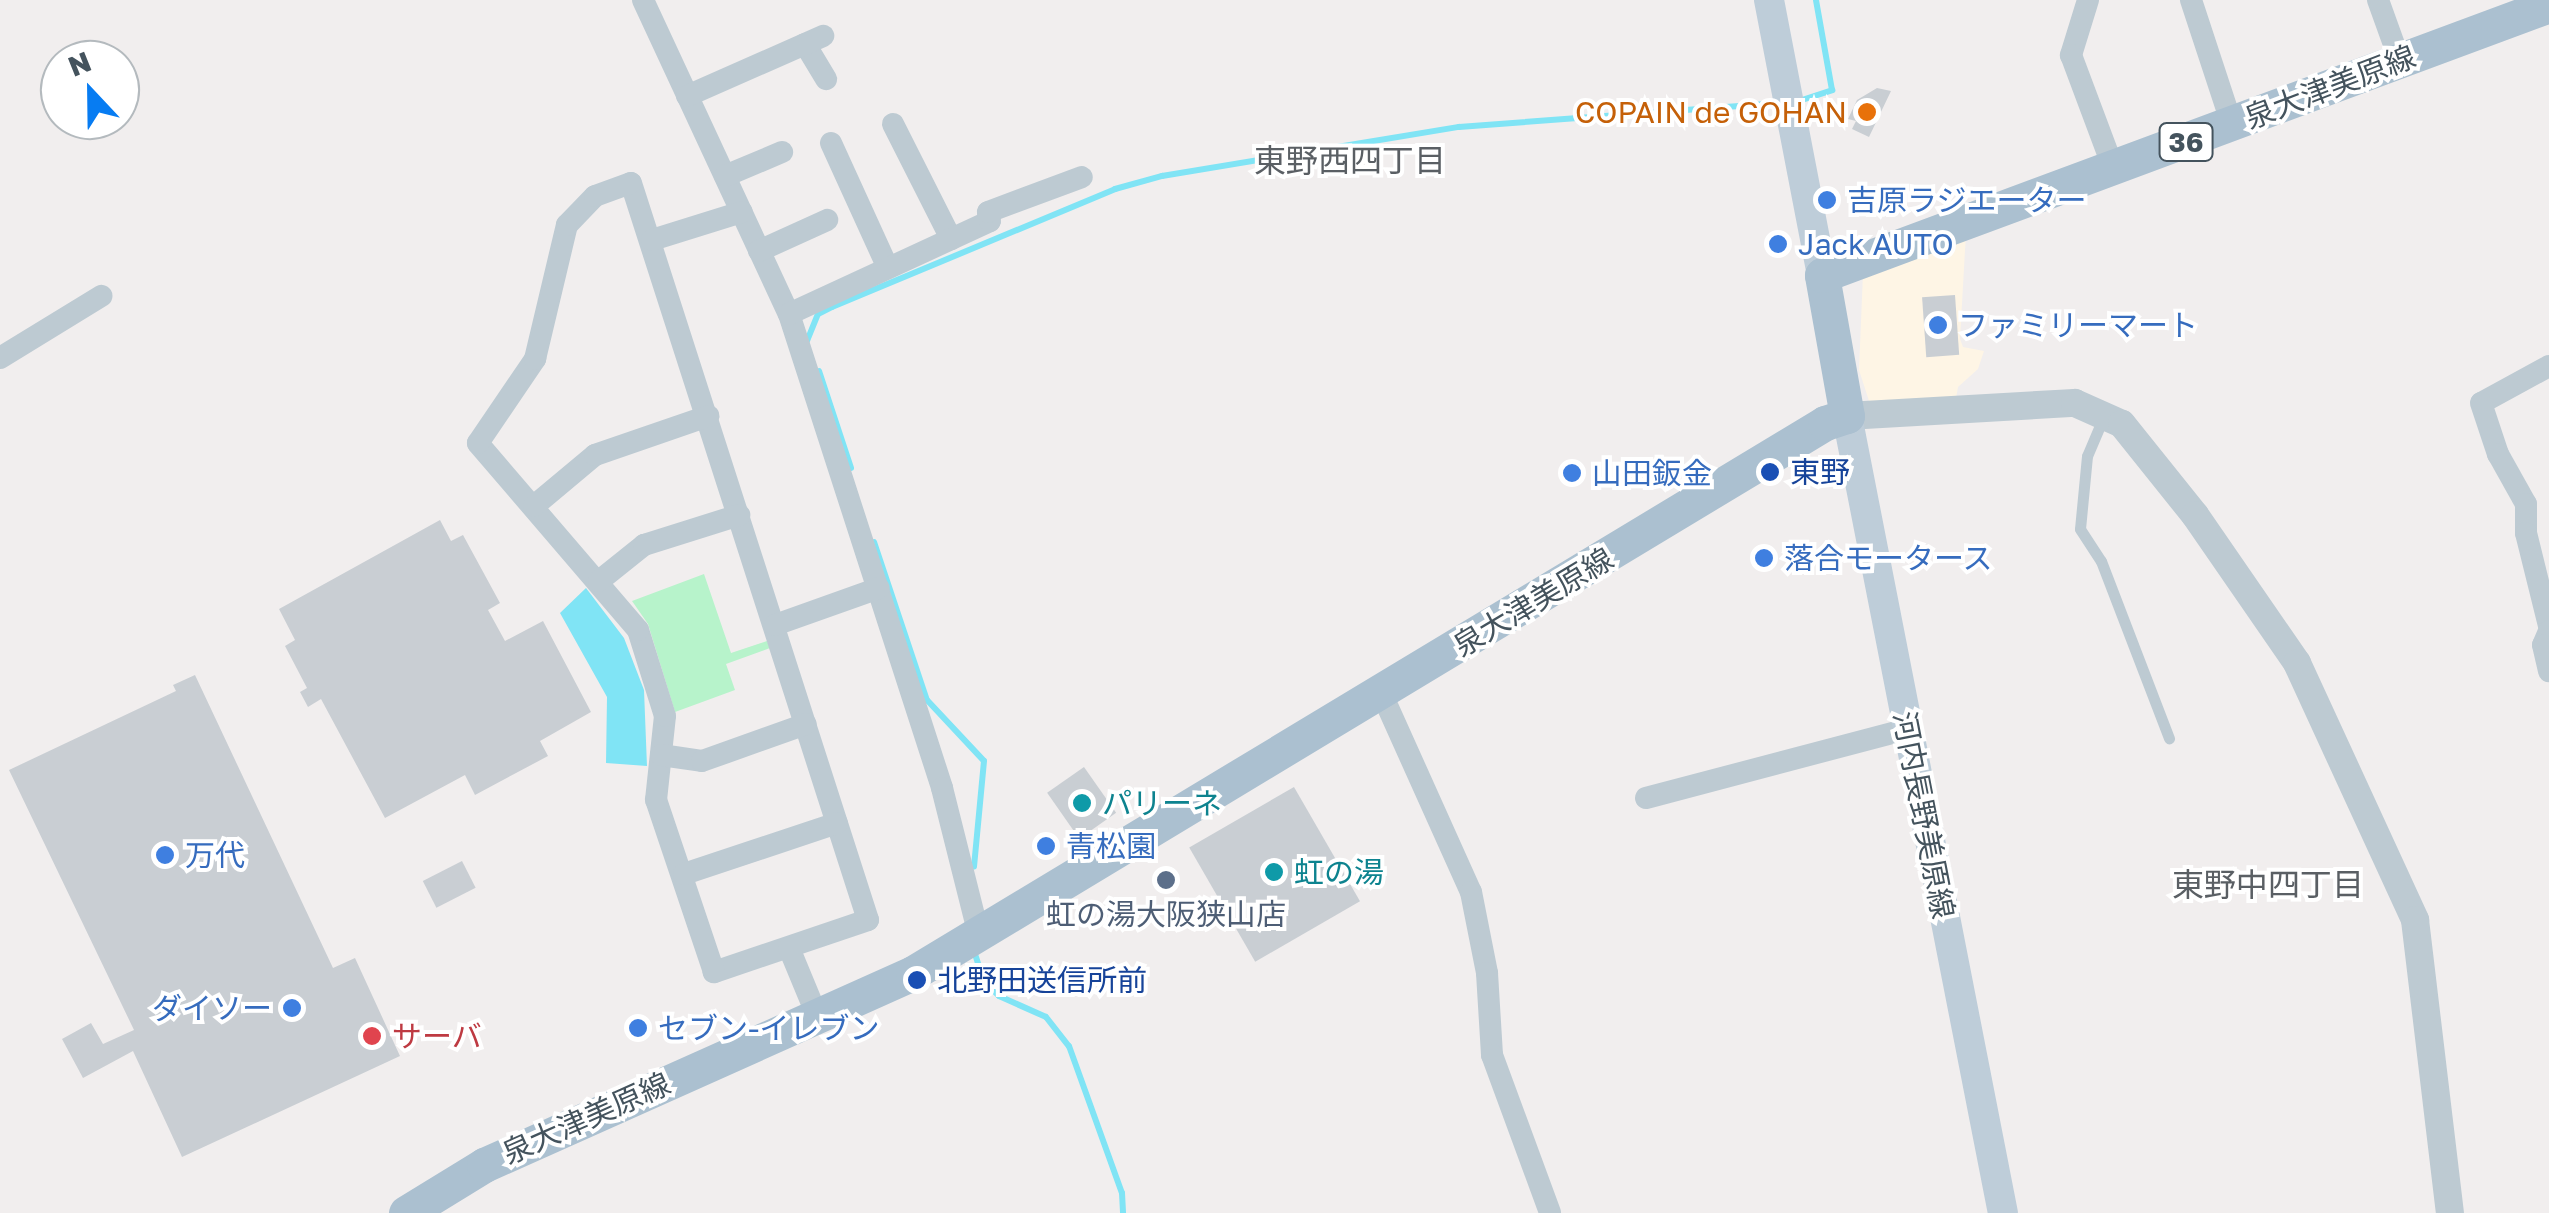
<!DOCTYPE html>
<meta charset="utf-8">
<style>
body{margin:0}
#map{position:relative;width:2549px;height:1213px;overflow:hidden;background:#f1eeee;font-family:"Golos Text","Noto Sans JP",sans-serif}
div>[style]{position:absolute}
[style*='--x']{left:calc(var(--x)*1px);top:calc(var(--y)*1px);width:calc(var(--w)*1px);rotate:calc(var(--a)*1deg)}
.commercial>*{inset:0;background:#fef5e5}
.green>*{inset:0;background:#b7f3cb}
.water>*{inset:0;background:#80e4f5}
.stream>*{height:6px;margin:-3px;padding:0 3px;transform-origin:3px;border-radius:3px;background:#80e4f5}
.building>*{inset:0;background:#c9ced3;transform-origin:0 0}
.service>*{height:11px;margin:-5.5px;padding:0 5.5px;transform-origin:5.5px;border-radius:5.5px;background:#bdcad2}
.minor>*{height:22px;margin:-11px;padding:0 11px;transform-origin:11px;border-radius:11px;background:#bdcad2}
.tertiary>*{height:28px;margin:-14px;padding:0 14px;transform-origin:14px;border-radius:14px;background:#bdcad2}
.secondary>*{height:30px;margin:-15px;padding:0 15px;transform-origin:15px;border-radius:15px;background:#becdd9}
.primary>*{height:35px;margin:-17.5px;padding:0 17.5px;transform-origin:17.5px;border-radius:17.5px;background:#abc0d0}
.dots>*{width:28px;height:28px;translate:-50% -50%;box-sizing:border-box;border:5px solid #fff;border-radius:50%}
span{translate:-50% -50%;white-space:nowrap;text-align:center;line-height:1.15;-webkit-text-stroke:8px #fff;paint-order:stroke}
.shield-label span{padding:2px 8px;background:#fff;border:2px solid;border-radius:8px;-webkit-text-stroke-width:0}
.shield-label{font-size:28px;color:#44535d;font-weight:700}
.street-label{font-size:30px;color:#44535d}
.food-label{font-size:30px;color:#c56008}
.right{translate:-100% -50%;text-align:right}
.shop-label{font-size:30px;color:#366cbe}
.left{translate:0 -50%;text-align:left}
.transit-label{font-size:30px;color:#164399}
.culture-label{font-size:30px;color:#0d838f}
.service-label{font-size:30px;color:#4e5e75}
.health-label{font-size:30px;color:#be3a42}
.neighbourhood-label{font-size:32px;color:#5a5f64}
.north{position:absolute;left:40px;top:40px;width:100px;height:100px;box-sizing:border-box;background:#fff;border:2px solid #b4babe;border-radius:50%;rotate:338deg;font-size:28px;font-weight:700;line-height:40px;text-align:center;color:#44535d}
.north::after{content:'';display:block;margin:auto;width:35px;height:45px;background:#077cf2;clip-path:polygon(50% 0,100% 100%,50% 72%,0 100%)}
</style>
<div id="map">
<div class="commercial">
<div style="clip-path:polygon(1966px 233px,1960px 339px,1963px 347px,1984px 351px,1978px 369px,1958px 387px,1956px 398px,1870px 404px,1859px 370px,1863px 273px)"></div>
</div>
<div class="green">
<div style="clip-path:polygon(704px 574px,731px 653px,767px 641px,770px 648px,726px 664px,735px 690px,675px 712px,648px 624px,632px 601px)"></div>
</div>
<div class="water">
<div style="clip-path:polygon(586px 588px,624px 638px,644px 690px,647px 766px,606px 763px,607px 697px,560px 613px)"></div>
</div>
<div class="stream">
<div style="--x:1802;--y:100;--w:32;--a:-18"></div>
<div style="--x:1832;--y:90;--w:91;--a:-100.1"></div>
<div style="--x:807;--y:341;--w:29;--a:-68"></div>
<div style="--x:818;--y:314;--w:16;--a:-27"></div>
<div style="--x:832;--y:307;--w:307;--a:-22.6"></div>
<div style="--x:1115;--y:189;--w:49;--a:-15.5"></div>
<div style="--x:1162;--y:176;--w:301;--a:-9.4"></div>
<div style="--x:1459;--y:127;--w:318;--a:-4.3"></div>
<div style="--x:819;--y:371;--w:102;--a:71.7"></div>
<div style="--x:874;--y:542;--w:167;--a:71.5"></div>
<div style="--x:927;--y:700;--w:83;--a:46.9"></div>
<div style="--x:984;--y:761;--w:106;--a:95.4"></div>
<div style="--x:974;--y:951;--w:32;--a:72"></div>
<div style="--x:984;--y:981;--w:21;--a:45"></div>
<div style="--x:999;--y:996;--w:51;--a:24.1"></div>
<div style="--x:1046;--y:1017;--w:37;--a:52"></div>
<div style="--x:1069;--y:1046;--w:156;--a:70.2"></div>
<div style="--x:1122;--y:1193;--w:20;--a:87"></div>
</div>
<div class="building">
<div style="clip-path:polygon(1877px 88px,1891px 91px,1869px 137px,1852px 129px,1856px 121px,1848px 119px,1857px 100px)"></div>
<div style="left:1955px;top:295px;width:60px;height:33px;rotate:86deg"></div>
<div style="clip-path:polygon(440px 520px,451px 541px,463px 535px,500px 603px,488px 610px,505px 641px,543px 621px,591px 712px,540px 741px,548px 756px,475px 795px,465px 775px,385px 818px,321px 699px,308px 707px,300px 692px,307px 688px,285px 646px,295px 640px,279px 609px)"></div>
<div style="clip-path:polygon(195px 675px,333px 968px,355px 958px,400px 1056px,182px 1157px,133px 1051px,83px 1078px,62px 1039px,91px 1023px,103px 1044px,134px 1030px,9px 770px,176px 691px,173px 685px)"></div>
<div style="left:1084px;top:767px;width:56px;height:45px;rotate:55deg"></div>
<div style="left:1294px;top:787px;width:132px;height:121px;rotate:60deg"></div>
<div style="left:462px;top:861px;width:30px;height:44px;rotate:63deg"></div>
</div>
<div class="service">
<div style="--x:2104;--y:416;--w:43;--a:113"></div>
<div style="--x:2087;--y:456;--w:73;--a:95.5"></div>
<div style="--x:2080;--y:529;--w:38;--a:57"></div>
<div style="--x:2101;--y:561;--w:190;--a:69"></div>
</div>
<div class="minor">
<div style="--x:643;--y:0;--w:346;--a:65.1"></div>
<div style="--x:789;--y:314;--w:498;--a:72.1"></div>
<div style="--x:942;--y:788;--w:147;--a:75.9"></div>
<div style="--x:2088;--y:0;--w:58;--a:107.2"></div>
<div style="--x:2071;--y:55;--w:123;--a:69.5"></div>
<div style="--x:2191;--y:0;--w:132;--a:71.8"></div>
<div style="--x:2378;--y:0;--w:65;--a:70.2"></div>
<div style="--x:805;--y:44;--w:41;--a:59"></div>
<div style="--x:687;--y:96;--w:149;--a:-23.8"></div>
<div style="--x:893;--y:124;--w:129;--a:63.2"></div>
<div style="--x:831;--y:143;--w:137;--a:65.5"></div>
<div style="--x:725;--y:176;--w:62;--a:-22.8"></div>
<div style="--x:631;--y:183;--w:774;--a:72.17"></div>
<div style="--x:868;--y:920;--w:163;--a:161.3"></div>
<div style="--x:714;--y:972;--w:182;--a:-108.6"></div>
<div style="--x:656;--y:800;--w:84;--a:-83.9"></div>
<div style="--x:665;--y:716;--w:90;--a:-107.4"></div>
<div style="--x:638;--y:630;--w:246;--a:-130.6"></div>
<div style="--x:478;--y:443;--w:102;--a:-55.8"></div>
<div style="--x:535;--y:359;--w:138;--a:-76.6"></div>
<div style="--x:567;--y:225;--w:40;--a:-46"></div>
<div style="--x:595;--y:196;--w:38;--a:-20"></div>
<div style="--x:652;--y:240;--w:94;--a:-17.3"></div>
<div style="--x:759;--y:251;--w:75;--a:-24.5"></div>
<div style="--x:789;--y:314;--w:221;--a:-24.8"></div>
<div style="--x:990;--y:221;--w:9;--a:-103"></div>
<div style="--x:988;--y:212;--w:100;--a:-20.4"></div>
<div style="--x:0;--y:358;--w:119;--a:-31.5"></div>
<div style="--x:2549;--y:366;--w:77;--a:151.4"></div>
<div style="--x:2481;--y:403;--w:54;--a:71.6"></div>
<div style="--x:2498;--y:454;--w:57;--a:60.8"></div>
<div style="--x:2526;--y:504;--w:29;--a:90"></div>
<div style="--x:2526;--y:533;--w:96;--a:76.1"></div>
<div style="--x:534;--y:506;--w:80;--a:-39.9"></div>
<div style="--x:595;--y:455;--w:120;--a:-19"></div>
<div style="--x:599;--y:581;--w:58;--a:-38.7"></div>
<div style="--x:644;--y:545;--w:100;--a:-17.5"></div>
<div style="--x:775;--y:625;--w:110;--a:-19.6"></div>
<div style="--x:2549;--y:631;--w:15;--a:113"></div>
<div style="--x:2543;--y:645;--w:27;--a:77"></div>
<div style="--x:1381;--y:692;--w:219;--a:65.8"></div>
<div style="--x:1471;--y:892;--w:83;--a:78.8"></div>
<div style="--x:1487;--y:973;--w:82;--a:86.5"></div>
<div style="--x:1492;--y:1055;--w:168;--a:69.8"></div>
<div style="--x:661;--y:755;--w:41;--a:8.3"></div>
<div style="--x:702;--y:761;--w:110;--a:-19.6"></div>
<div style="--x:1646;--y:798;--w:270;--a:-14.8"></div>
<div style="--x:684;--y:874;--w:161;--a:-18.4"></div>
<div style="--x:789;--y:948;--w:76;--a:67.5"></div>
</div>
<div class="tertiary">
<div style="--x:1847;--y:416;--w:228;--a:-3.3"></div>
<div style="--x:2075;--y:403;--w:51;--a:24.1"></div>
<div style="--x:2122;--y:424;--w:117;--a:51.3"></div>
<div style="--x:2195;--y:515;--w:180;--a:55.4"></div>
<div style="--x:2297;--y:663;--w:283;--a:65.3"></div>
<div style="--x:2415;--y:920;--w:295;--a:83.2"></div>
</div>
<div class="secondary">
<div style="--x:1769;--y:0;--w:280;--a:79.1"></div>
<div style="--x:1847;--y:416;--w:812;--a:78.93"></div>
</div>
<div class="primary">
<div style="--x:406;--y:1213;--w:92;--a:-31.6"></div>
<div style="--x:484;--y:1165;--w:470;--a:-24.1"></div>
<div style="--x:913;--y:973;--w:1065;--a:-31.09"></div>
<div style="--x:1825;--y:423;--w:23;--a:-18"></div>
<div style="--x:1847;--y:416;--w:143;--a:-100.1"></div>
<div style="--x:1822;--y:275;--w:776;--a:-20.37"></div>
</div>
<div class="dots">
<div style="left:1867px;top:112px;background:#e8710a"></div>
<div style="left:1827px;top:200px;background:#3f7fe0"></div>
<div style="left:1778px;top:244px;background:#3f7fe0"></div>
<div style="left:1938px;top:325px;background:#3f7fe0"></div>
<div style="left:1770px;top:472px;background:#1a4fb4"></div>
<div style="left:1572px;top:473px;background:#3f7fe0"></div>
<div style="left:1764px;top:558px;background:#3f7fe0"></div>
<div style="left:1082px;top:803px;background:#0f9aa8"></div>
<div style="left:1046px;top:846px;background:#3f7fe0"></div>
<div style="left:165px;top:855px;background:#3f7fe0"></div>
<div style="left:1274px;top:872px;background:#0f9aa8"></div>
<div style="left:1166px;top:880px;background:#5c6f8a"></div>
<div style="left:917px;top:980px;background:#1a4fb4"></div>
<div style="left:292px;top:1008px;background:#3f7fe0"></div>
<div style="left:638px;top:1028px;background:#3f7fe0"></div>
<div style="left:372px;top:1036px;background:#e0444e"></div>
</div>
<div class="shield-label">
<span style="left:2186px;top:142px">36</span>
</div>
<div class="street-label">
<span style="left:2330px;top:87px;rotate:-21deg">泉大津美原線</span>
<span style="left:1533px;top:602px;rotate:-31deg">泉大津美原線</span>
<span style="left:1924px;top:815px;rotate:79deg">河内長野美原線</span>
<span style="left:586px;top:1118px;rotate:-24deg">泉大津美原線</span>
</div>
<div class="food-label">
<span class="right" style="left:1847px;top:112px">COPAIN de GOHAN</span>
</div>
<div class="shop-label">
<span class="left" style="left:1847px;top:200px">吉原ラジエーター</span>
<span class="left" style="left:1798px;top:244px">Jack AUTO</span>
<span class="left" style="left:1958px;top:325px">ファミリーマート</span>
<span class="left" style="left:1592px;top:473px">山田鈑金</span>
<span class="left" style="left:1784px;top:558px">落合モータース</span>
<span class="left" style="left:1066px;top:846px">青松園</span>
<span class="left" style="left:185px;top:855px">万代</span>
<span class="right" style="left:272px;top:1008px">ダイソー</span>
<span class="left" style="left:658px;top:1028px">セブン-イレブン</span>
</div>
<div class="transit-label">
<span class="left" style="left:1790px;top:472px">東野</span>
<span class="left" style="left:937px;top:980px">北野田送信所前</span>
</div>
<div class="culture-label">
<span class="left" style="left:1102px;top:803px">パリーネ</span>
<span class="left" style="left:1294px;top:872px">虹の湯</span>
</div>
<div class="service-label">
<span style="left:1166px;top:914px">虹の湯大阪狭山店</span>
</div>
<div class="health-label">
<span class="left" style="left:392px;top:1036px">サーバ</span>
</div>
<div class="neighbourhood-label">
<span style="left:1350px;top:160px">東野西四丁目</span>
<span style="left:2268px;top:884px">東野中四丁目</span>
</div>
<div class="north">N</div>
</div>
